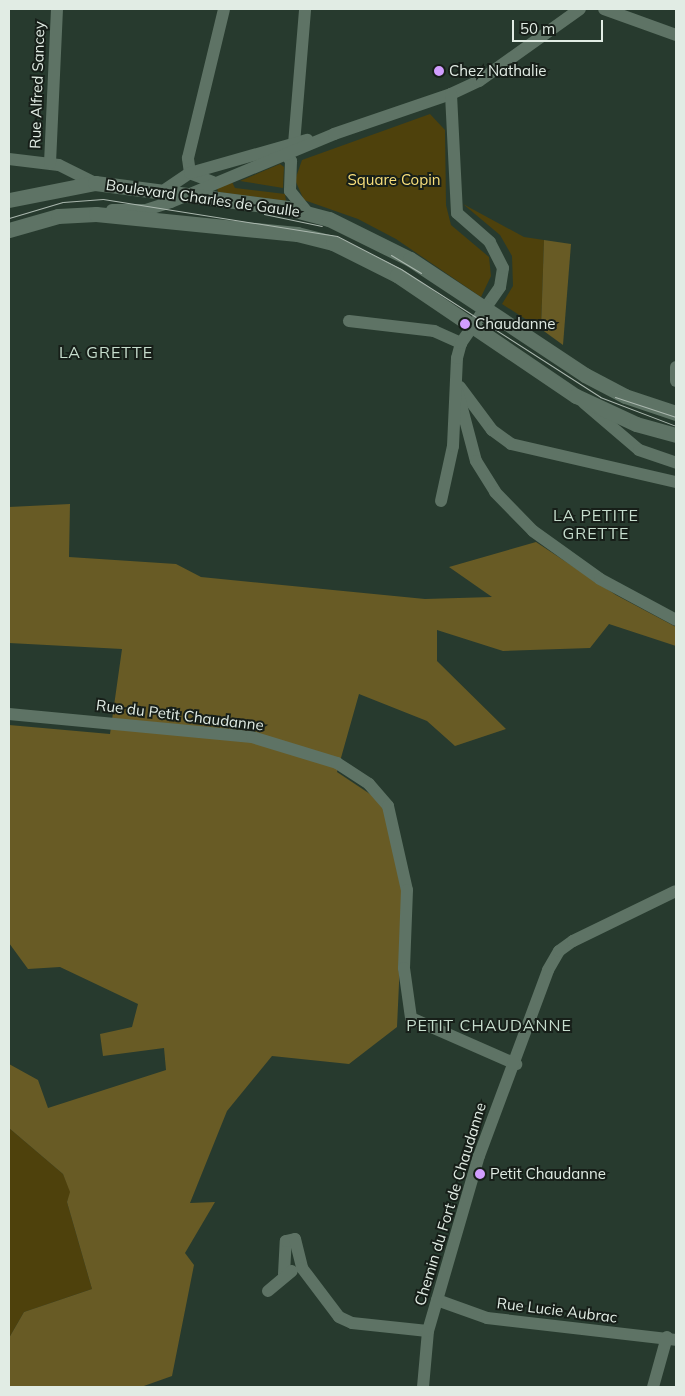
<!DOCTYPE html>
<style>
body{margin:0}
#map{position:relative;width:685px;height:1396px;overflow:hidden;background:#273a2e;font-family:Mulish,sans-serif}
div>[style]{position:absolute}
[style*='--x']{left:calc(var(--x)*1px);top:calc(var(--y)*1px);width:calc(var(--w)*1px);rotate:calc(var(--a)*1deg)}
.green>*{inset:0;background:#4e410c}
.forest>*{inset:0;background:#685b25}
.street>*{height:12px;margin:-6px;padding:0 6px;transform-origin:6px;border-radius:6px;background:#5e7365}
.secondary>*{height:15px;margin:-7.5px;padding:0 7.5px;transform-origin:7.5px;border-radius:7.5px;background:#5e7365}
.tram>*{height:1px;margin:-0.5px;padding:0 0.5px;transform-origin:0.5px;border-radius:0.5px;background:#aab7ae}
.dots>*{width:14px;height:14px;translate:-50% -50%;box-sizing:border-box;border:2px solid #171f19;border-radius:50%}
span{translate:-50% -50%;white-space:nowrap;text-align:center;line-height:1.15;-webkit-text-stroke:4px #171f19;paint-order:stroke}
.poi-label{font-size:15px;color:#e1ece4}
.left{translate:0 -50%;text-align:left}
.street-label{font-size:15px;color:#e1ece4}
.park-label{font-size:15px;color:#f9df7b}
.neighbourhood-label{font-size:16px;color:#c6ddcd;letter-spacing:1px}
.frame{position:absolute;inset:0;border:10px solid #e1ece4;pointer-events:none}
.scale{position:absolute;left:512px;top:20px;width:91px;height:22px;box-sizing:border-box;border:2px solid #e1ece4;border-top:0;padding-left:6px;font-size:15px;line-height:18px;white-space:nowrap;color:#e1ece4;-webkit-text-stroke:4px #171f19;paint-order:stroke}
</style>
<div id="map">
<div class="green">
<div style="clip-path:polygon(430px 114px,445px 130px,446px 205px,451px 225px,489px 257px,491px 276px,481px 297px,396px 239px,358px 219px,304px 200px,295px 180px,302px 160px)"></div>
<div style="clip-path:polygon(280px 164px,284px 167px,283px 188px,240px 181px)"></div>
<div style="clip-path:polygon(232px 182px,235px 188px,285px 194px,286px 201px,218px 192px,217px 188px)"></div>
<div style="clip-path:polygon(463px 204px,524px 237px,544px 240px,541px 329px,502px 304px,513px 286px,512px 256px,500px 235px)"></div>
<div style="clip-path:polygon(9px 1128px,63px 1174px,71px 1192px,67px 1202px,92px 1289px,24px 1312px,9px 1338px)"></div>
</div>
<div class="forest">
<div style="clip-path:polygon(544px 240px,571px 244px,563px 345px,541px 329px)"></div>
<div style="clip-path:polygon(70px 504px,69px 557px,176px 564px,201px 577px,425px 599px,492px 597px,449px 567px,536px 542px,616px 595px,676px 627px,676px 646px,609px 624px,590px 648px,503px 651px,437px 630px,437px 661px,506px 729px,455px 746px,427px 721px,359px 694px,337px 772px,382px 802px,403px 897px,397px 1027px,349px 1064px,272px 1056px,227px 1111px,190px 1203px,215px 1202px,185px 1253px,194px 1265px,172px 1376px,141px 1387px,9px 1387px,9px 1338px,24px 1312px,92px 1289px,67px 1202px,70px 1192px,63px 1174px,9px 1128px,9px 1064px,38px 1080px,48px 1108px,166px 1070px,164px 1048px,103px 1056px,100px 1034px,132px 1027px,138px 1004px,60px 967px,28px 969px,9px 943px,9px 725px,110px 734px,122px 649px,9px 643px,9px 507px)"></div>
</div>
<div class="street">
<div style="--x:604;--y:9;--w:77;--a:19.9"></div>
<div style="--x:294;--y:144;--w:135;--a:-85.3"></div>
<div style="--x:283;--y:151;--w:13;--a:51"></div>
<div style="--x:291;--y:161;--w:30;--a:92"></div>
<div style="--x:290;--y:191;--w:28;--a:51"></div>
<div style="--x:9;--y:159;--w:50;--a:6.8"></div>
<div style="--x:59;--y:165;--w:40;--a:26.6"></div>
<div style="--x:50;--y:163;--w:154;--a:-87.4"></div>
<div style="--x:213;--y:182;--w:25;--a:-159"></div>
<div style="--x:190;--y:173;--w:15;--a:-98"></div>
<div style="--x:188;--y:158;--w:153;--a:-76.4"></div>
<div style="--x:166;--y:189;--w:29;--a:-34"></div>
<div style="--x:190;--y:173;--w:122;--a:-15.8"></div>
<div style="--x:112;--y:210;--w:34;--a:0"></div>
<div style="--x:146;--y:210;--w:26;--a:-18"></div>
<div style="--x:171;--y:202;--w:177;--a:-22.6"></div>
<div style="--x:334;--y:134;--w:124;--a:-18.9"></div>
<div style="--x:451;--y:94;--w:31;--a:-25"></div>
<div style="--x:479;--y:81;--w:124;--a:-35.5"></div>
<div style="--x:349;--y:321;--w:86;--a:6.7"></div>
<div style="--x:434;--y:331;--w:30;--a:24"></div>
<div style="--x:676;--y:367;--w:14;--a:90"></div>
<div style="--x:460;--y:387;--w:54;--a:53.3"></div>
<div style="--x:492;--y:430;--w:24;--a:36"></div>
<div style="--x:511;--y:444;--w:169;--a:13"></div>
<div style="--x:458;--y:393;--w:70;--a:75.2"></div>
<div style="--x:476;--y:461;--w:36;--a:58"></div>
<div style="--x:495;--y:492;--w:54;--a:45.7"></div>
<div style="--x:533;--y:531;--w:82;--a:35.6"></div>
<div style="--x:600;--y:579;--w:86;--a:28.3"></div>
<div style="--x:584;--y:403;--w:72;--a:40.5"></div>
<div style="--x:639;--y:450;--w:39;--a:19"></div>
<div style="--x:441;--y:501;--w:56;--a:-77.7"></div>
<div style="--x:453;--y:446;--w:88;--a:-87.4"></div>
<div style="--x:457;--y:358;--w:16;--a:-75"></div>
<div style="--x:461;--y:343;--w:68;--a:-55.1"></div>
<div style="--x:500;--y:287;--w:19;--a:-81"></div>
<div style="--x:503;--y:268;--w:29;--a:-117"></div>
<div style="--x:490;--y:242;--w:44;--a:-138.7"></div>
<div style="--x:457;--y:213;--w:119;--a:-92.9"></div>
<div style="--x:9;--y:714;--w:244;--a:5.4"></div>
<div style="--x:252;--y:737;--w:89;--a:17"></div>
<div style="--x:337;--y:763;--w:38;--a:33"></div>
<div style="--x:369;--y:784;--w:29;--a:49"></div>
<div style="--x:388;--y:806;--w:86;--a:77.3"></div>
<div style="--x:407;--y:890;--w:78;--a:92.2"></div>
<div style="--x:404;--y:968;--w:50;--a:82"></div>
<div style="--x:411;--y:1018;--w:115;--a:23.7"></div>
<div style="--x:284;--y:1274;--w:33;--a:-87"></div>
<div style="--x:286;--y:1241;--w:9;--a:-13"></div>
<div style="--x:295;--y:1239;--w:30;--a:76"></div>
<div style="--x:302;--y:1268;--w:61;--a:52.9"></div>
<div style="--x:339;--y:1317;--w:14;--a:25"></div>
<div style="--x:352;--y:1323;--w:76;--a:6"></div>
<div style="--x:268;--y:1291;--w:31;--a:-40"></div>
<div style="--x:437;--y:1300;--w:53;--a:19.8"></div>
<div style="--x:487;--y:1318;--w:190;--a:6.6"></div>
<div style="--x:423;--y:1387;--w:56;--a:-84.9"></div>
<div style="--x:428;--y:1331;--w:182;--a:-73.8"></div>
<div style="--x:479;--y:1156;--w:198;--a:-69.6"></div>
<div style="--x:548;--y:970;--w:22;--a:-60"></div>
<div style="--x:559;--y:951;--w:17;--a:-36"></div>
<div style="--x:573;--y:941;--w:114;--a:-25.9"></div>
<div style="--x:653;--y:1387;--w:52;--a:-74.4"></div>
</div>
<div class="secondary">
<div style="--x:9;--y:200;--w:88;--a:-11.2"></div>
<div style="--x:95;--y:183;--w:194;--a:7.4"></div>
<div style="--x:287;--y:208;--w:43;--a:14.7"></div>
<div style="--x:329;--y:219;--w:90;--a:26.3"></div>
<div style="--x:410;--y:259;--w:210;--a:33.5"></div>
<div style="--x:585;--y:375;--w:45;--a:27.7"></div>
<div style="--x:625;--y:396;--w:54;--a:18.4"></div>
<div style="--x:9;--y:230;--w:51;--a:-15.9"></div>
<div style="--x:58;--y:216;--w:38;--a:-3"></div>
<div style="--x:96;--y:214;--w:202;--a:5.7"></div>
<div style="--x:297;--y:234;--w:37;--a:14"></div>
<div style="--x:333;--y:243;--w:72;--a:26.6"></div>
<div style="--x:397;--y:275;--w:216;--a:34.1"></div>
<div style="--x:576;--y:396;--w:66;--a:25"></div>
<div style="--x:636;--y:424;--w:41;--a:15.4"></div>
</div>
<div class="tram">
<div style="--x:264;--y:214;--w:59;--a:11.7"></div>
<div style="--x:9;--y:218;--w:56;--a:-16.5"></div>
<div style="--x:63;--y:202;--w:40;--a:-4.3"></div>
<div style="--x:103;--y:199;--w:237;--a:9"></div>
<div style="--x:337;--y:236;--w:72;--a:27.3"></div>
<div style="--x:401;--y:269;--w:237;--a:32.7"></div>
<div style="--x:600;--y:397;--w:81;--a:20.9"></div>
<div style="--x:391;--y:255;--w:35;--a:31"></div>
<div style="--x:615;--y:397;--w:64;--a:18.2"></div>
</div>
<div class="dots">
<div style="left:439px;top:71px;background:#d19dfe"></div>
<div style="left:465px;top:324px;background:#d19dfe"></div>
<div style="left:480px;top:1174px;background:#d19dfe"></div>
</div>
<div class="poi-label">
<span class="left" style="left:449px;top:71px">Chez Nathalie</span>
<span class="left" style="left:475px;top:324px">Chaudanne</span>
<span class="left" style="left:490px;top:1174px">Petit Chaudanne</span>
</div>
<div class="street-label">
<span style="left:37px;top:85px;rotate:-88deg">Rue Alfred Sancey</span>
<span style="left:203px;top:198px;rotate:8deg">Boulevard Charles de Gaulle</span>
<span style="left:180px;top:715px;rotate:7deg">Rue du Petit Chaudanne</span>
<span style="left:450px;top:1204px;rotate:-73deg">Chemin du Fort de Chaudanne</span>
<span style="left:557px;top:1310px;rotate:7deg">Rue Lucie Aubrac</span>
</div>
<div class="park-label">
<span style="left:394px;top:180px">Square Copin</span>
</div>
<div class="neighbourhood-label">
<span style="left:106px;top:352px">LA GRETTE</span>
<span style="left:596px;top:524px">LA PETITE<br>GRETTE</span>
<span style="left:489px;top:1025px">PETIT CHAUDANNE</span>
</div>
<div class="frame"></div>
<div class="scale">50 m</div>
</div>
